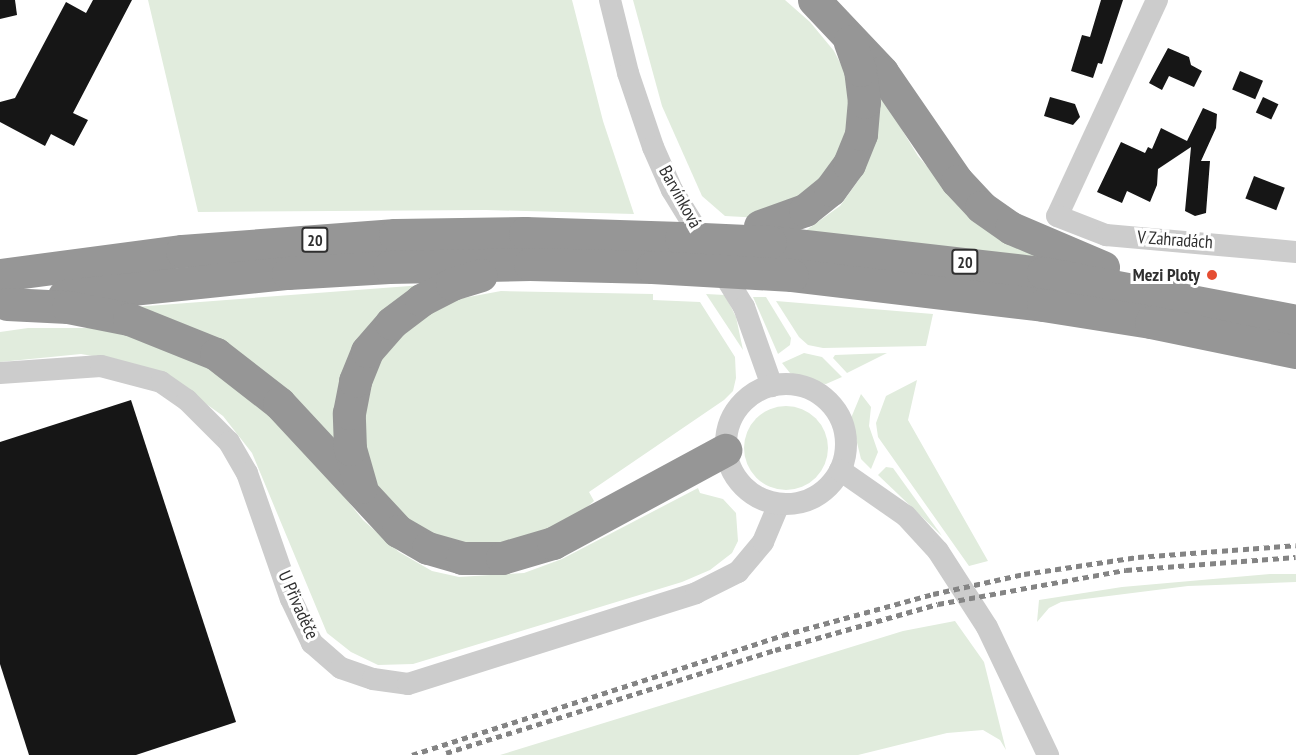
<!DOCTYPE html>
<meta charset="utf-8">
<style>
body{margin:0}
#map{position:relative;width:1296px;height:755px;overflow:hidden;background:#fff;font-family:"PT Sans Narrow",sans-serif}
div>[style]{position:absolute}
[style*='--x']{left:calc(var(--x)*1px);top:calc(var(--y)*1px);width:calc(var(--w)*1px);rotate:calc(var(--a)*1deg)}
.green>*{inset:0;background:#e1ecdd}
.round{border-radius:50%}
.building>*{inset:0;background:#161616;transform-origin:0 0}
.minor>*{height:22px;margin:-11px;padding:0 11px;transform-origin:11px;border-radius:11px;background:#ccc}
.minor>.ring{margin:-11px;padding:0;box-sizing:content-box;background:none;border:22px solid #ccc;border-radius:50%}
.highway>*{height:33px;margin:-16.5px;padding:0 16.5px;transform-origin:16.5px;border-radius:16.5px;background:#969696}
.rail>*{height:4.5px;margin-top:-2.25px;transform-origin:0;background:repeating-linear-gradient(90deg,#848484 0 6px,transparent 0 10.5px)}
.highway-bridge>*{height:33px;margin:-16.5px;padding:0 16.5px;transform-origin:16.5px;border-radius:16.5px;background:#969696}
.dots>*{width:16px;height:16px;translate:-50% -50%;box-sizing:border-box;border:3px solid #fff;border-radius:50%}
span{translate:-50% -50%;white-space:nowrap;text-align:center;line-height:1.15;-webkit-text-stroke:6px #fff;paint-order:stroke}
.shield-label span{padding:2px 4px;background:#fff;border:2px solid;border-radius:4px;-webkit-text-stroke-width:0}
.shield-label{font-size:16px;color:#2f2f2f;font-weight:700}
.street-label{font-size:18px;color:#2f2f2f}
.poi-label{font-size:18px;color:#2f2f2f;font-weight:700}
.right{translate:-100% -50%;text-align:right}
</style>
<div id="map">
<div class="green">
<div style="clip-path:polygon(148px 0,572px 0,603px 121px,634px 214px,486px 210px,198px 212px)"></div>
<div style="clip-path:polygon(633px 0,785px 0,810px 22px,834px 51px,850px 82px,853px 120px,830px 177px,762px 218px,725px 216px,702px 196px,662px 106px)"></div>
<div style="clip-path:polygon(877px 89px,918px 156px,958px 202px,1044px 262px,801px 234px,840px 206px,858px 181px,869px 159px,876px 129px)"></div>
<div style="clip-path:polygon(423px 285px,398px 300px,338px 452px,121px 308px)"></div>
<div style="clip-path:polygon(501px 291px,653px 294px,653px 300px,700px 302px,735px 357px,736px 378px,733px 391px,724px 400px,589px 492px,594px 501px,570px 522px,486px 551px,421px 533px,372px 481px,357px 415px,365px 379px,418px 314px,458px 299px)"></div>
<div style="clip-path:polygon(706px 294px,725px 295px,736px 317px,743px 350px)"></div>
<div style="clip-path:polygon(753px 297px,766px 297px,791px 338px,790px 345px,778px 354px)"></div>
<div style="clip-path:polygon(776px 301px,933px 314px,926px 346px,823px 348px,808px 345px,799px 337px)"></div>
<div style="clip-path:polygon(28px 328px,98px 328px,142px 335px,237px 380px,287px 425px,363px 520px,399px 552px,432px 571px,459px 577px,524px 573px,562px 559px,698px 488px,700px 493px,723px 499px,736px 513px,738px 541px,732px 553px,710px 570px,682px 582px,413px 664px,378px 665px,351px 652px,327px 633px,252px 453px,223px 416px,170px 378px,116px 360px,81px 354px,0 362px,0 332px)"></div>
<div style="clip-path:polygon(804px 353px,822px 357px,842px 377px,826px 384px,814px 383px,790px 373px,782px 363px)"></div>
<div style="clip-path:polygon(887px 353px,847px 373px,833px 358px,835px 355px)"></div>
<div style="clip-path:polygon(917px 380px,908px 420px,988px 561px,969px 566px,878px 437px,876px 423px,886px 396px)"></div>
<div style="clip-path:polygon(861px 394px,871px 407px,869px 426px,878px 452px,871px 469px,861px 459px,851px 418px)"></div>
<div class="round" style="left:744px;top:406px;width:84px;height:84px"></div>
<div style="clip-path:polygon(886px 467px,893px 468px,942px 536px,878px 475px)"></div>
<div style="clip-path:polygon(1270px 574px,1296px 574px,1296px 582px,1188px 586px,1061px 602px,1049px 608px,1037px 622px,1039px 600px,1122px 587px)"></div>
<div style="clip-path:polygon(955px 621px,984px 662px,1006px 750px,1000px 740px,983px 730px,947px 733px,858px 755px,500px 755px,903px 631px)"></div>
</div>
<div class="building">
<div style="clip-path:polygon(0 0,15px 0,17px 15px,0 19px)"></div>
<div style="clip-path:polygon(93px 0,132px 0,73px 113px,88px 120px,74px 146px,51px 134px,45px 146px,0 122px,0 102px,15px 98px,66px 2px,86px 13px)"></div>
<div style="clip-path:polygon(1101px 0,1123px 0,1102px 64px,1098px 63px,1093px 78px,1071px 71px,1082px 35px,1090px 37px)"></div>
<div style="clip-path:polygon(1168px 48px,1189px 57px,1191px 65px,1202px 71px,1194px 87px,1169px 76px,1162px 90px,1149px 83px)"></div>
<div style="left:1240px;top:71px;width:25px;height:20px;rotate:23deg"></div>
<div style="clip-path:polygon(1050px 97px,1075px 104px,1080px 117px,1073px 125px,1044px 116px)"></div>
<div style="left:1263px;top:97px;width:17px;height:17px;rotate:25deg"></div>
<div style="clip-path:polygon(1203px 108px,1217px 114px,1216px 128px,1201px 161px,1210px 161px,1206px 213px,1195px 216px,1185px 211px,1191px 147px,1158px 169px,1157px 185px,1150px 202px,1127px 191px,1122px 203px,1097px 192px,1121px 142px,1145px 153px,1148px 147px,1152px 149px,1161px 128px,1187px 141px)"></div>
<div style="left:1254px;top:176px;width:33px;height:24px;rotate:21deg"></div>
<div style="clip-path:polygon(131px 400px,236px 722px,136px 755px,29px 755px,0 664px,0 442px)"></div>
</div>
<div class="minor">
<div style="--x:610;--y:0;--w:75;--a:76.1"></div>
<div style="--x:628;--y:73;--w:78;--a:71.3"></div>
<div style="--x:653;--y:147;--w:47;--a:66.2"></div>
<div style="--x:672;--y:190;--w:137;--a:58.4"></div>
<div style="--x:744;--y:307;--w:84;--a:70.5"></div>
<div style="--x:1157;--y:0;--w:238;--a:114.8"></div>
<div style="--x:1057;--y:216;--w:53;--a:21.2"></div>
<div style="--x:1106;--y:235;--w:191;--a:5.1"></div>
<div style="--x:0;--y:373;--w:101;--a:-4"></div>
<div style="--x:101;--y:366;--w:62;--a:14.9"></div>
<div style="--x:161;--y:382;--w:32;--a:35"></div>
<div style="--x:187;--y:400;--w:59;--a:45"></div>
<div style="--x:229;--y:442;--w:36;--a:60"></div>
<div style="--x:247;--y:473;--w:133;--a:70.8"></div>
<div style="--x:291;--y:599;--w:49;--a:64.5"></div>
<div style="--x:312;--y:643;--w:38;--a:41"></div>
<div style="--x:341;--y:668;--w:34;--a:19"></div>
<div style="--x:373;--y:679;--w:35;--a:8"></div>
<div style="--x:408;--y:684;--w:302;--a:-17.5"></div>
<div style="--x:696;--y:593;--w:47;--a:-26.6"></div>
<div style="--x:738;--y:572;--w:39;--a:-50"></div>
<div style="--x:763;--y:542;--w:41;--a:-67.2"></div>
<div class="ring" style="left:726px;top:384px;width:98px;height:98px"></div>
<div style="--x:840;--y:470;--w:80;--a:34.9"></div>
<div style="--x:906;--y:516;--w:47;--a:47.6"></div>
<div style="--x:938;--y:551;--w:90;--a:57.2"></div>
<div style="--x:987;--y:627;--w:142;--a:64.5"></div>
</div>
<div class="highway">
<div style="--x:814;--y:0;--w:99;--a:46.6"></div>
<div style="--x:882;--y:72;--w:132;--a:55.5"></div>
<div style="--x:957;--y:181;--w:35;--a:47"></div>
<div style="--x:981;--y:207;--w:37;--a:35"></div>
<div style="--x:1011;--y:228;--w:100;--a:23"></div>
<div style="--x:760;--y:226;--w:48;--a:-19.6"></div>
<div style="--x:805;--y:210;--w:32;--a:-39"></div>
<div style="--x:830;--y:190;--w:32;--a:-54"></div>
<div style="--x:849;--y:164;--w:32;--a:-68"></div>
<div style="--x:861;--y:134;--w:32;--a:-85"></div>
<div style="--x:864;--y:102;--w:32;--a:-97"></div>
<div style="--x:860;--y:70;--w:30;--a:-110"></div>
<div style="--x:770;--y:242;--w:275;--a:6.5"></div>
<div style="--x:1043;--y:273;--w:258;--a:10.7"></div>
<div style="--x:0;--y:275;--w:184;--a:-7.5"></div>
<div style="--x:182;--y:251;--w:214;--a:-4.3"></div>
<div style="--x:395;--y:235;--w:130;--a:-0.9"></div>
<div style="--x:525;--y:233;--w:156;--a:1.8"></div>
<div style="--x:792;--y:275;--w:253;--a:6.8"></div>
<div style="--x:1043;--y:305;--w:109;--a:8.9"></div>
<div style="--x:1151;--y:322;--w:148;--a:11.7"></div>
<div style="--x:64;--y:296;--w:225;--a:-5.9"></div>
<div style="--x:288;--y:273;--w:101;--a:-3.4"></div>
<div style="--x:389;--y:267;--w:141;--a:-1.2"></div>
<div style="--x:530;--y:264;--w:122;--a:1.4"></div>
<div style="--x:7;--y:304;--w:61;--a:2.8"></div>
<div style="--x:68;--y:307;--w:62;--a:11.1"></div>
<div style="--x:129;--y:319;--w:94;--a:21.9"></div>
<div style="--x:216;--y:354;--w:80;--a:37.9"></div>
<div style="--x:279;--y:403;--w:175;--a:47.1"></div>
<div style="--x:398;--y:531;--w:34;--a:30"></div>
<div style="--x:428;--y:548;--w:35;--a:16"></div>
<div style="--x:462;--y:558;--w:40;--a:0"></div>
<div style="--x:502;--y:558;--w:53;--a:-16.4"></div>
<div style="--x:553;--y:543;--w:196;--a:-28.4"></div>
<div style="--x:361;--y:487;--w:40;--a:-106"></div>
<div style="--x:350;--y:449;--w:36;--a:-92"></div>
<div style="--x:349;--y:413;--w:33;--a:-79"></div>
<div style="--x:355;--y:381;--w:32;--a:-68"></div>
<div style="--x:367;--y:351;--w:37;--a:-49"></div>
<div style="--x:391;--y:323;--w:38;--a:-37"></div>
<div style="--x:421;--y:300;--w:35;--a:-27"></div>
<div style="--x:452;--y:284;--w:30;--a:-17"></div>
</div>
<div class="rail">
<div style="--x:446;--y:753;--w:345;--a:-17.4"></div>
<div style="--x:775;--y:650;--w:169;--a:-15.8"></div>
<div style="--x:938;--y:604;--w:191;--a:-10.3"></div>
<div style="--x:1126;--y:570;--w:170;--a:-4.4"></div>
<div style="--x:412;--y:755;--w:390;--a:-17.9"></div>
<div style="--x:783;--y:635;--w:156;--a:-15.3"></div>
<div style="--x:933;--y:594;--w:93;--a:-12.4"></div>
<div style="--x:1024;--y:574;--w:115;--a:-8.5"></div>
<div style="--x:1138;--y:557;--w:158;--a:-4.3"></div>
</div>
<div class="highway-bridge">
<div style="--x:681;--y:238;--w:89;--a:2.6"></div>
<div style="--x:652;--y:267;--w:140;--a:3.3"></div>
</div>
<div class="dots">
<div style="left:1212px;top:275px;background:#e54d32"></div>
</div>
<div class="shield-label">
<span style="left:315px;top:240px">20</span>
<span style="left:965px;top:262px">20</span>
</div>
<div class="street-label">
<span style="left:680px;top:197px;rotate:61deg">Barvínková</span>
<span style="left:1175px;top:240px;rotate:4deg">V Zahradách</span>
<span style="left:298px;top:605px;rotate:66deg">U Přivaděče</span>
</div>
<div class="poi-label">
<span class="right" style="left:1200px;top:275px">Mezi Ploty</span>
</div>
</div>
